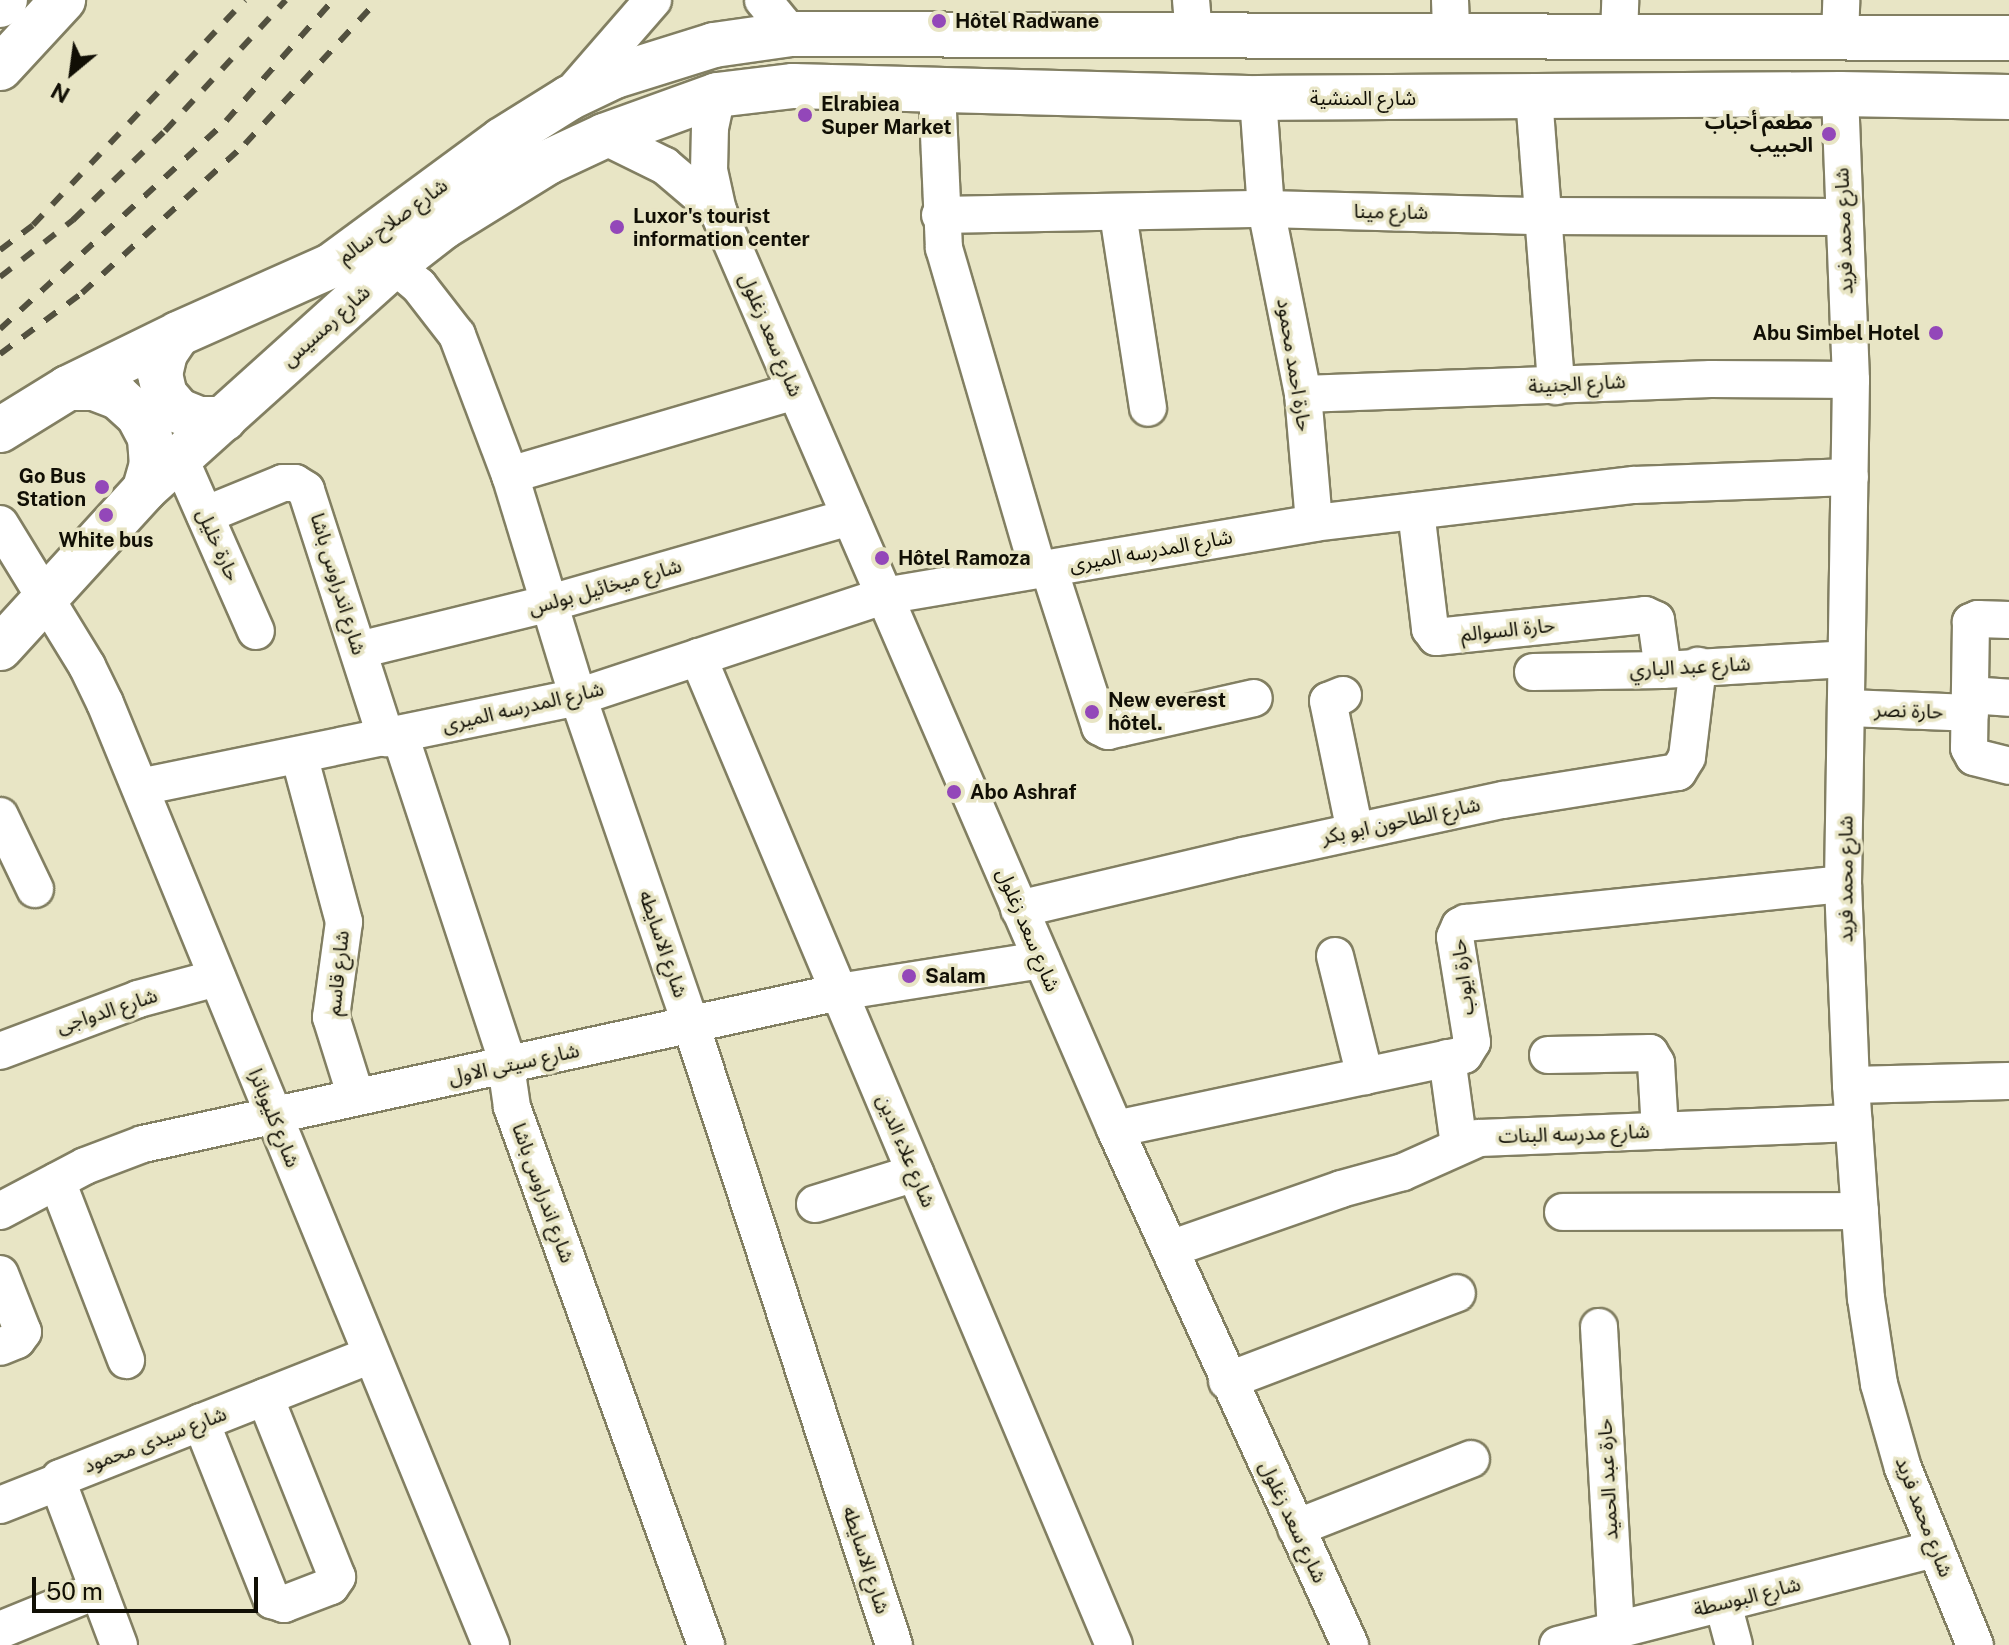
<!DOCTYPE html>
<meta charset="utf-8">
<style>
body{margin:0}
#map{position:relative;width:2009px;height:1645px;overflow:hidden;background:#e8e5c5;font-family:"Public Sans","Noto Sans Arabic",sans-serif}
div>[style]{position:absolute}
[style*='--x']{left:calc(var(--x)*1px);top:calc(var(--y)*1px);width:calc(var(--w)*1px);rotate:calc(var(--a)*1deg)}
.roads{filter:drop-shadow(2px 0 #827f62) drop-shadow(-2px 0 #827f62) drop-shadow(0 2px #827f62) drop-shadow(0 -2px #827f62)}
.minor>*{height:36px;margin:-18px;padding:0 18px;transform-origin:18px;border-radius:18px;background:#fff}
.major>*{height:44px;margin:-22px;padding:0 22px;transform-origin:22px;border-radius:22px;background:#fff}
.rail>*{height:6px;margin-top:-3px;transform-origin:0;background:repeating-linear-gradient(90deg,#52503f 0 14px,transparent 0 28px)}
.dots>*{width:22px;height:22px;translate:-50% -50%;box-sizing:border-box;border:4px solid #e8e5c5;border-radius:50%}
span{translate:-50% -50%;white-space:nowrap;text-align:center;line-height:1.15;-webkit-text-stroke:7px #e8e5c5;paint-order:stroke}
.poi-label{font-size:20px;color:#110f05;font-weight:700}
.left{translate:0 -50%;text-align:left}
.right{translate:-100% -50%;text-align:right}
.street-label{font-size:20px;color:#110f05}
.north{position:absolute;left:32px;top:32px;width:80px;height:80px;-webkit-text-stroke:6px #e8e5c5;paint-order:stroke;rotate:209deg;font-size:22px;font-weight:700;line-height:32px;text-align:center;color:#110f05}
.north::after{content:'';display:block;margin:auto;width:28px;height:36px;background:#110f05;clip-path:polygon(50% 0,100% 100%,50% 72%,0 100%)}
.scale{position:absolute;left:32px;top:1577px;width:226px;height:36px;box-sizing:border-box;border:4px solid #110f05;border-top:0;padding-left:10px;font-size:24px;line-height:28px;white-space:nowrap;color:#110f05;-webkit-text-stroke:6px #e8e5c5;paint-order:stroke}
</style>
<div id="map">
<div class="roads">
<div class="minor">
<div style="--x:763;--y:0;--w:44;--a:50.5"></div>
<div style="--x:1191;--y:0;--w:36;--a:85"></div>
<div style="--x:1450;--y:0;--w:37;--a:88"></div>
<div style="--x:1619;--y:37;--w:37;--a:-88"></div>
<div style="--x:1840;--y:38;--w:38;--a:-88"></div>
<div style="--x:937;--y:89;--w:159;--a:87.5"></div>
<div style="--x:944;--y:248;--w:335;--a:73.7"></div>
<div style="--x:573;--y:92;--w:122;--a:-49"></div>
<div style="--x:1840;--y:94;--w:286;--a:87.8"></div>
<div style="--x:1851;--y:380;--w:504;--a:90.91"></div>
<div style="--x:1843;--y:884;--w:201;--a:87.7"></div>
<div style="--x:1851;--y:1085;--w:214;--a:86"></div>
<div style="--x:1866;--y:1298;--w:87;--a:81.4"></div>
<div style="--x:1879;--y:1384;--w:87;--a:74.1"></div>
<div style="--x:1903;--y:1468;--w:191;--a:67.9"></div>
<div style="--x:717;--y:95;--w:33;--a:102"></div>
<div style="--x:710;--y:127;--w:43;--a:91.3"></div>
<div style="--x:709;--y:170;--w:42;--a:77.6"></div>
<div style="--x:718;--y:211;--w:1000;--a:66.61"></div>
<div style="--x:1115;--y:1129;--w:567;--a:65.51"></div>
<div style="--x:1534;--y:97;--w:290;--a:85.6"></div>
<div style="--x:1258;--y:98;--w:111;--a:85.9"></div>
<div style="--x:1266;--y:209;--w:189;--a:78.7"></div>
<div style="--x:1303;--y:394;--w:129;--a:85.1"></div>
<div style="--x:604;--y:136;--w:68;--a:26.2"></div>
<div style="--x:665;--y:166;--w:70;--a:40.3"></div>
<div style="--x:1118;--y:214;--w:196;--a:81.2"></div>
<div style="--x:940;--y:215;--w:326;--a:-1.1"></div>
<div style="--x:1266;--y:209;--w:275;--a:1.5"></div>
<div style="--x:1541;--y:216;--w:301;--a:0.2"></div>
<div style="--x:394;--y:265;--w:33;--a:40"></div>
<div style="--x:419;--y:286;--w:62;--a:52.2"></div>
<div style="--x:457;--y:335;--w:150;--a:69.3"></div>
<div style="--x:510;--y:475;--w:232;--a:73"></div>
<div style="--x:578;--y:697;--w:347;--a:71"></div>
<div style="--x:691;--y:1025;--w:652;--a:71.87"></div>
<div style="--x:1303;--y:394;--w:408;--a:-2.1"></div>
<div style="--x:1711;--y:379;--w:140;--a:0.4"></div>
<div style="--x:180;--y:459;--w:188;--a:66.2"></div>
<div style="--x:510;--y:475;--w:297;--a:-16.4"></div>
<div style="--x:1416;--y:511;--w:119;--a:83.2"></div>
<div style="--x:1430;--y:629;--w:10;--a:53"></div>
<div style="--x:1436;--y:637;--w:210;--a:-6"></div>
<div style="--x:1645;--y:615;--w:12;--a:24"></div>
<div style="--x:1656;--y:620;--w:50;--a:82"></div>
<div style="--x:205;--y:515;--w:84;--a:-22.3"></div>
<div style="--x:283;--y:483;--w:12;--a:0"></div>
<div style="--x:295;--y:483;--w:13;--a:32"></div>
<div style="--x:306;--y:490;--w:261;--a:72.1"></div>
<div style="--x:0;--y:524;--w:167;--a:58.5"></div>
<div style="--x:87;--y:666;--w:41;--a:64.1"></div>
<div style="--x:105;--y:703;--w:1018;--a:67.72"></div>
<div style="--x:1049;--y:569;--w:166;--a:72.1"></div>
<div style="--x:1100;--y:727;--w:9;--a:27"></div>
<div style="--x:1108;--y:731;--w:13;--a:-13"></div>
<div style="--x:1121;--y:728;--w:136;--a:-12.7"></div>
<div style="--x:2009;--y:620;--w:31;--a:-178"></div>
<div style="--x:1978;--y:619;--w:8;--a:157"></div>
<div style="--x:1971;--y:622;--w:126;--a:90.9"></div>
<div style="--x:1969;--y:748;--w:10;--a:61"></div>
<div style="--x:1974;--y:757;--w:36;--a:14"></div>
<div style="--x:359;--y:650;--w:197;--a:-13.8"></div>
<div style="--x:550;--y:603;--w:312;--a:-16"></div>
<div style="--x:698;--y:657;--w:1072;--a:67.17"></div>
<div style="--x:1533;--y:672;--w:130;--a:-0.9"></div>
<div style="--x:1663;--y:670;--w:183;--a:-3.4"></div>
<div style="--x:1343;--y:695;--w:16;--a:158"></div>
<div style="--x:1328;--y:701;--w:133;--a:78.3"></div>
<div style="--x:1970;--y:695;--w:39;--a:4"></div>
<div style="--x:1848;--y:708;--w:122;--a:2.3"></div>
<div style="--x:400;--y:735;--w:334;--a:71.8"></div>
<div style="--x:504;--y:1052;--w:56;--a:81.7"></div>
<div style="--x:512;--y:1107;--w:572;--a:70.17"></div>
<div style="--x:299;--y:755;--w:173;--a:74.9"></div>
<div style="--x:344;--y:922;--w:96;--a:97.8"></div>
<div style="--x:331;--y:1017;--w:84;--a:72.6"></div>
<div style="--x:140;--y:787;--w:447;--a:-11.6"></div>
<div style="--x:578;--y:697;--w:322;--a:-18.3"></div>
<div style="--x:884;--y:596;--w:436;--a:-9.6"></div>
<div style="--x:1314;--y:523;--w:322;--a:-6.8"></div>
<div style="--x:1634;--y:485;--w:216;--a:-2.1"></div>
<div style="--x:0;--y:816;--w:81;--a:64.4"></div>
<div style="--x:1019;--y:909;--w:230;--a:-13.3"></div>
<div style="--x:1243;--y:856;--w:266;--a:-12.2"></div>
<div style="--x:1503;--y:800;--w:177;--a:-9.1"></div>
<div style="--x:1678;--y:772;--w:17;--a:-59"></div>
<div style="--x:1687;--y:757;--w:92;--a:-83.1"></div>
<div style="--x:1335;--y:956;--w:124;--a:76"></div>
<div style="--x:0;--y:1051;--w:147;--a:-20.6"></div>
<div style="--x:138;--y:999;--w:82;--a:-14.9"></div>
<div style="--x:1548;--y:1055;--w:102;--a:-1.1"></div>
<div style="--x:1650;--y:1053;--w:12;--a:59"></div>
<div style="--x:1656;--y:1063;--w:68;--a:86.6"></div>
<div style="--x:1447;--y:1058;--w:89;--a:82.2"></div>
<div style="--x:1851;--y:1085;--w:158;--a:-1.5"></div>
<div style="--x:1115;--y:1129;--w:357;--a:-12"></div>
<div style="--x:1464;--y:1055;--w:15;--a:-58"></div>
<div style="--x:1472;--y:1042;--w:106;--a:-99.2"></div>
<div style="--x:1455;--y:937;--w:12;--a:-66"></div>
<div style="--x:1460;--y:926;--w:7;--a:-27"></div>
<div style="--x:1466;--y:923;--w:379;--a:-5.9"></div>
<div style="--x:57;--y:1181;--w:192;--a:68.9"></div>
<div style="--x:815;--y:1204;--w:105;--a:-17.2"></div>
<div style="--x:0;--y:1211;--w:96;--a:-27.9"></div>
<div style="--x:85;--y:1166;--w:62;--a:-20.8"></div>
<div style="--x:143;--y:1144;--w:712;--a:-12.32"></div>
<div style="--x:839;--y:992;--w:205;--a:-9"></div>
<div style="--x:1563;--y:1212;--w:297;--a:-0.2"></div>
<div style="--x:1170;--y:1249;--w:181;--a:-19.3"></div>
<div style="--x:1341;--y:1189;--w:64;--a:-15.3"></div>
<div style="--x:1403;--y:1172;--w:83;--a:-24.1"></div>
<div style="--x:1479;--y:1138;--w:375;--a:-2.3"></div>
<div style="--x:0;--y:1274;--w:62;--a:68.4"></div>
<div style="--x:23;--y:1332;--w:10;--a:127"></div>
<div style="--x:17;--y:1340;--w:18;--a:158"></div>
<div style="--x:1599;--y:1327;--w:303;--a:86.8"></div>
<div style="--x:1227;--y:1381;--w:246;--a:-20.9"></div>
<div style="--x:201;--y:1422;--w:192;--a:68.3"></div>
<div style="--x:272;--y:1600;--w:13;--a:18"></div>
<div style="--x:284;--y:1604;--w:50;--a:-21"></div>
<div style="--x:331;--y:1586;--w:11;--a:-56"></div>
<div style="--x:337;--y:1577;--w:194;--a:-111.8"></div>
<div style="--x:0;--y:1505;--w:62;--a:-21.6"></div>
<div style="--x:1296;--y:1528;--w:188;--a:-21.5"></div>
<div style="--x:1723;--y:1604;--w:42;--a:75"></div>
<div style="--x:0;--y:1630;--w:106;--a:-22.2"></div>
<div style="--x:119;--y:1645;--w:171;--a:-110.6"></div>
<div style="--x:59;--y:1485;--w:7;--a:-82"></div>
<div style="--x:60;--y:1478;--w:334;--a:-21.6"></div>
<div style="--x:1558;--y:1645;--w:390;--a:-14.3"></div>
</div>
<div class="major">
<div style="--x:0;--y:5;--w:7;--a:-45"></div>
<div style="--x:0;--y:68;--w:93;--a:-47.2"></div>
<div style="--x:178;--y:334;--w:23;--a:124"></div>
<div style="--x:165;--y:353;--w:22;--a:103"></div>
<div style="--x:160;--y:374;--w:22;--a:77"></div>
<div style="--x:165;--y:395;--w:21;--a:49"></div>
<div style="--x:179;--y:411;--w:22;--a:22"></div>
<div style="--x:199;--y:419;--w:25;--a:0"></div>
<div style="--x:68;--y:388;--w:26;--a:0"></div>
<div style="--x:94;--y:388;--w:26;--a:21"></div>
<div style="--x:118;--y:397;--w:27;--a:42"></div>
<div style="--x:138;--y:415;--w:26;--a:62"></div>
<div style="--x:150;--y:438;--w:26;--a:86"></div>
<div style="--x:152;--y:464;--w:26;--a:106"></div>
<div style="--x:0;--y:430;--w:80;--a:-31.7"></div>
<div style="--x:68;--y:388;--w:123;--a:-26.1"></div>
<div style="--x:178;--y:334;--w:167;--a:-24"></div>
<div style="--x:331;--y:266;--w:212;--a:-36.4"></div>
<div style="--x:502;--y:140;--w:79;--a:-32.1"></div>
<div style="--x:569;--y:98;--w:51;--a:-25.6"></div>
<div style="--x:615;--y:76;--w:104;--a:-17.4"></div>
<div style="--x:714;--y:45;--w:78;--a:-8.1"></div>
<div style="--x:791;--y:34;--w:1218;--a:0.19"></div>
<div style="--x:0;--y:648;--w:215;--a:-47.6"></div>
<div style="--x:145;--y:489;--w:335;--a:-42"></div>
<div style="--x:394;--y:265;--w:62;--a:-37.8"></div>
<div style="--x:443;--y:227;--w:123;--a:-31.8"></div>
<div style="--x:548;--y:162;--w:62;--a:-24.9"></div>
<div style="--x:604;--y:136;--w:120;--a:-19.9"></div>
<div style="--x:717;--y:95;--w:77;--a:-6.8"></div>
<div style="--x:793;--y:86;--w:465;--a:1.5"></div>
<div style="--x:1258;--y:98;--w:582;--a:-0.39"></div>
<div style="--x:1840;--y:94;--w:169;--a:1"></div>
</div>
</div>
<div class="rail">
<div style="--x:0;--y:250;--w:41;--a:-37.1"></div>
<div style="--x:33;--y:225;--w:309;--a:-46.7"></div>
<div style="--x:0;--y:277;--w:93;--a:-38"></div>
<div style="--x:73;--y:220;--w:128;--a:-44.1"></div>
<div style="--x:165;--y:131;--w:178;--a:-47.3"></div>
<div style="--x:0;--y:329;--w:307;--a:-42.6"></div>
<div style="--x:226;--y:121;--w:162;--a:-48.5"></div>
<div style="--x:0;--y:354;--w:102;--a:-36.6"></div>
<div style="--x:82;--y:293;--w:221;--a:-42.4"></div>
<div style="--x:245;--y:144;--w:196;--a:-47.3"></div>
</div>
<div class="dots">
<div style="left:939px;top:21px;background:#9347b9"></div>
<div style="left:805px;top:115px;background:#9347b9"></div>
<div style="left:1829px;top:134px;background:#9347b9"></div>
<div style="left:617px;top:227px;background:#9347b9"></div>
<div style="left:1936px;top:333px;background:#9347b9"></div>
<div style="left:102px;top:487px;background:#9347b9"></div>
<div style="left:106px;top:515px;background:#9347b9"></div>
<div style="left:882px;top:558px;background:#9347b9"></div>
<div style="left:1092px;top:712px;background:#9347b9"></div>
<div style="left:954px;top:792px;background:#9347b9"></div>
<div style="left:909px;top:976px;background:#9347b9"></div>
</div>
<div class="poi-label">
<span class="left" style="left:955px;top:21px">Hôtel Radwane</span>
<span class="left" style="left:821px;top:116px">Elrabiea<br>Super Market</span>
<span class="right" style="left:1813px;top:134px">مطعم أحباب<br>الحبيب</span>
<span class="left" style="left:633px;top:228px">Luxor's tourist<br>information center</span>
<span class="right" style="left:1920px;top:333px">Abu Simbel Hotel</span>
<span class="right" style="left:86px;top:488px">Go Bus<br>Station</span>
<span style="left:106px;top:540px">White bus</span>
<span class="left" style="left:898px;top:558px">Hôtel Ramoza</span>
<span class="left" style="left:1108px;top:712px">New everest<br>hôtel.</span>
<span class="left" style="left:970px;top:792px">Abo Ashraf</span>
<span class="left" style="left:925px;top:976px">Salam</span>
</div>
<div class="street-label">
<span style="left:1363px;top:98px">شارع المنشية</span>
<span style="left:1391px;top:212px;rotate:1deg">شارع مينا</span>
<span style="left:393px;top:221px;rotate:-36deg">شارع صلاح سالم</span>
<span style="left:1844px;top:231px;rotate:-92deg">شارع محمد فريد</span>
<span style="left:326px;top:326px;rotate:-42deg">شارع رمسيس</span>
<span style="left:771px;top:335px;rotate:67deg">شارع سعد زغلول</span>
<span style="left:1294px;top:365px;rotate:81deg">حارة احمد محمود</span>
<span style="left:1577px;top:384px;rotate:-3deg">شارع الجنينة</span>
<span style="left:218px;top:545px;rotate:66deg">حارة خليل</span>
<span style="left:1151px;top:551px;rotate:-10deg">شارع المدرسه الميرى</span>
<span style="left:338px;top:584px;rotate:73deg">شارع اندراوس باشا</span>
<span style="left:605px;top:587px;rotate:-16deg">شارع ميخائيل بولس</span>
<span style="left:1508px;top:630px;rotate:-6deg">حارة السوالم</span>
<span style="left:1690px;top:667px;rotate:-3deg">شارع عبد الباري</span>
<span style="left:523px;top:707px;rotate:-13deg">شارع المدرسه الميرى</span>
<span style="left:1909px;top:711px;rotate:2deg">حارة نصر</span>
<span style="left:1401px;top:821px;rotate:-12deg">شارع الطاحون ابو بكر</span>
<span style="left:1846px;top:879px;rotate:-90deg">شارع محمد فريد</span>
<span style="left:1028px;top:930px;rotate:67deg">شارع سعد زغلول</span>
<span style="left:663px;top:944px;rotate:71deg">شارع الاسايطه</span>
<span style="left:338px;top:973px;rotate:-84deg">شارع قاسم</span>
<span style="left:1463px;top:977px;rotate:-97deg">حارة ايوب</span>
<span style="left:107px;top:1011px;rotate:-18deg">شارع الدواجى</span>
<span style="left:514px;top:1064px;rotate:-12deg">شارع سيتى الاول</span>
<span style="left:274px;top:1118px;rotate:68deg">شارع كليوباترا</span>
<span style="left:1574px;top:1134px;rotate:-2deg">شارع مدرسه البنات</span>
<span style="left:906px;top:1151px;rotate:67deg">شارع علاء الدين</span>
<span style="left:543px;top:1193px;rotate:70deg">شارع اندراوس باشا</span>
<span style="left:155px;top:1440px;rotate:-21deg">شارع سيدى محمود</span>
<span style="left:1608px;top:1479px;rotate:-93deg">حارة عبد الحميد</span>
<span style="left:1924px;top:1517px;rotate:69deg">شارع محمد فريد</span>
<span style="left:1293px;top:1522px;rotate:65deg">شارع سعد زغلول</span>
<span style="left:866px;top:1560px;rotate:72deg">شارع الاسايطه</span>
<span style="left:1747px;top:1597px;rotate:-14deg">شارع البوسطة</span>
</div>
<div class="north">N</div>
<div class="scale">50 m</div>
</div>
